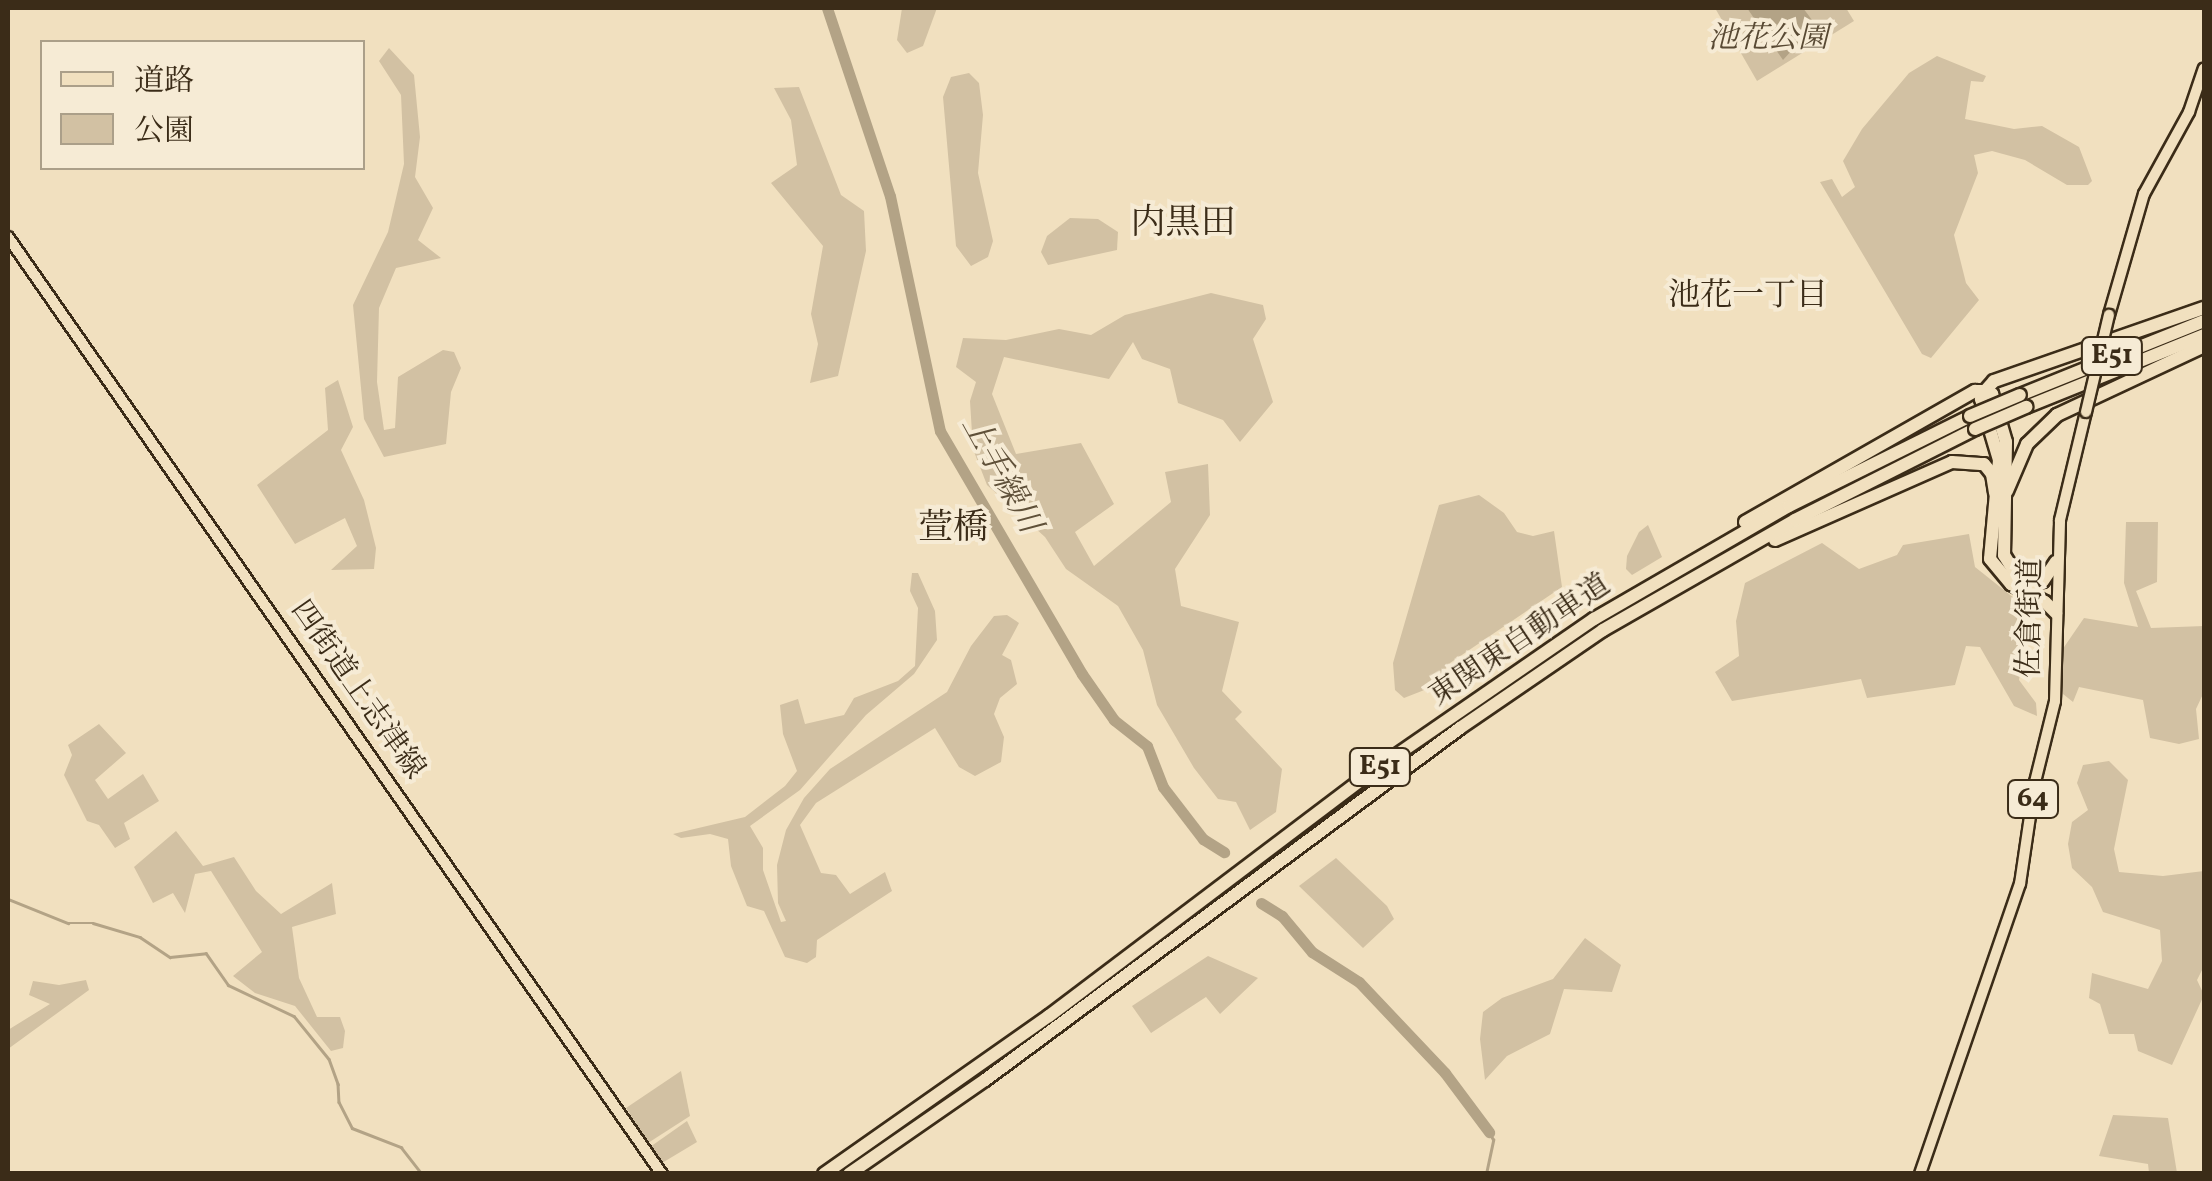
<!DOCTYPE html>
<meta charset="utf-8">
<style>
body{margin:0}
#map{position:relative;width:2212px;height:1181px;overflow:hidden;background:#f1e0bf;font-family:Vollkorn,"Noto Serif JP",serif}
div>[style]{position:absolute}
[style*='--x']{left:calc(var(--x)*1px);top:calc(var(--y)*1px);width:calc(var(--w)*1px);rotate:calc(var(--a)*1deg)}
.green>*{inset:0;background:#d2c1a3}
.water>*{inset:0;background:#b3a386}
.stream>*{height:2.5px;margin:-1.25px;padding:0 1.25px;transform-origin:1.25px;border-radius:1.25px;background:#b3a386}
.river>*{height:11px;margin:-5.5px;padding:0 5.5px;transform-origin:5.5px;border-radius:5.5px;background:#b3a386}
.roads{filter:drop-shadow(2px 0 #3b2c18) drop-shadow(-2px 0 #3b2c18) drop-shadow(0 2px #3b2c18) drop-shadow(0 -2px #3b2c18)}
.major>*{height:10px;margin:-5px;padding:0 5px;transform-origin:5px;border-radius:5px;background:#f1e0bf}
.highway>*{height:12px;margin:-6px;padding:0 6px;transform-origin:6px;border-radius:6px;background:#f1e0bf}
.bridges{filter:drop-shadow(2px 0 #3b2c18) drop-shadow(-2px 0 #3b2c18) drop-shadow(0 2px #3b2c18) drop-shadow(0 -2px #3b2c18)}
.major-bridge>*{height:10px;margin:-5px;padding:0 5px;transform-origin:5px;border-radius:5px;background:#f1e0bf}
.highway-bridge>*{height:12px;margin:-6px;padding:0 6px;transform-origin:6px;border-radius:6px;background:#f1e0bf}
span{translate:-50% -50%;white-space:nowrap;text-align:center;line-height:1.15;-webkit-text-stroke:8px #f6ebd5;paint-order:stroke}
.shield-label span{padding:2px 8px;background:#f6ebd5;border:2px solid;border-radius:8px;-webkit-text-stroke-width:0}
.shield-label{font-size:28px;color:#3b2c18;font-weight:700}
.park-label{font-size:30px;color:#594a34;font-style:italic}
.street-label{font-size:30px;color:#3b2c18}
.neighbourhood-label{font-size:32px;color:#3b2c18}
.water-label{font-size:32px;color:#5f5039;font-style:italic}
.quarter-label{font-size:35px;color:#3b2c18}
.frame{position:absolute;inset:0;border:10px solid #3b2c18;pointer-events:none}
.legend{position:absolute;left:40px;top:40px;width:325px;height:130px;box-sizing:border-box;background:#f6ebd5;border:2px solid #ab9f89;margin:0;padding:12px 18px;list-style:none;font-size:30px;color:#3b2c18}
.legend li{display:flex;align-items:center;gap:20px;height:50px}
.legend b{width:50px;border:2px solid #ab9f89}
</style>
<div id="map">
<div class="green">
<div style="clip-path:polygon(902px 8px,937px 8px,923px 46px,907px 53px,897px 40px)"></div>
<div style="clip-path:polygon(1715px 8px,1846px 8px,1854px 21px,1757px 81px)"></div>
<div style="clip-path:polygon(389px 48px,414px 75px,420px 137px,415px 177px,433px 208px,418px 240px,441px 258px,396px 268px,379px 308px,377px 382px,384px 430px,395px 428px,398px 377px,443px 350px,454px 352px,461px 368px,451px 392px,446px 444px,384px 457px,364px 419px,353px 305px,388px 232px,404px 164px,401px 95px,379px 61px)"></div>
<div style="clip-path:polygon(1937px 56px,1986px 76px,1983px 82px,1971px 81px,1965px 119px,2014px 129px,2042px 126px,2079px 147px,2092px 181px,2088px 185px,2067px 185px,2025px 160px,1992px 151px,1974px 155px,1978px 173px,1954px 235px,1966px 283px,1979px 300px,1931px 358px,1922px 354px,1820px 182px,1832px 179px,1842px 197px,1855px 187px,1843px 161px,1862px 129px,1909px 73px)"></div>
<div style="clip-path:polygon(969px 73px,979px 83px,983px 115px,978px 173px,993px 241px,988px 257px,971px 266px,956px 246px,943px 97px,951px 77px)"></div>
<div style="clip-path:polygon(799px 87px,841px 195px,864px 211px,866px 251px,838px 376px,810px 383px,818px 344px,811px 314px,823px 246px,771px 183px,797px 165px,791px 120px,774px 88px)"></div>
<div style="clip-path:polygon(1070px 218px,1098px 219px,1118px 232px,1117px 250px,1048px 265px,1041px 252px,1047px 236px)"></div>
<div style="clip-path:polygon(1211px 293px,1263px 305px,1266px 319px,1253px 339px,1273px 402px,1240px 442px,1223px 420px,1178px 403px,1170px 369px,1142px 359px,1133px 342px,1109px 379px,1004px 357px,992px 394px,1016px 454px,1081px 443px,1114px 504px,1075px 532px,1094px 566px,1171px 502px,1165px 472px,1208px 464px,1210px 515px,1175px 569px,1181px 606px,1239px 622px,1222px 691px,1242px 712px,1235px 719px,1282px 769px,1276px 812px,1250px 830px,1236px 802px,1218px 799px,1194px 768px,1157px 705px,1143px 650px,1118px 606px,1066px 569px,1045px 537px,987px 485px,973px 449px,970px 401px,976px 382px,956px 367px,963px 338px,1006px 340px,1059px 329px,1091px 335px,1125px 315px)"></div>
<div style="clip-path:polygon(338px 380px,353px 427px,341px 450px,364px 500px,376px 548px,374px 569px,331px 570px,357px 546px,345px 518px,295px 544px,257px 485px,328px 430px,325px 388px)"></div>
<div style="clip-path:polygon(1479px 495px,1504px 513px,1517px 532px,1533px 536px,1554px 531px,1562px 587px,1450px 663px,1432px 687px,1404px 698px,1395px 690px,1393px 663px,1439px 505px)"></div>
<div style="clip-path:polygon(2126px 522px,2158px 522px,2157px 582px,2136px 591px,2151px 628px,2204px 626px,2204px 692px,2196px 709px,2199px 739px,2179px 744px,2150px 738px,2143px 700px,2079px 687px,2073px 702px,2063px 694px,2060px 653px,2084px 618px,2138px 627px,2124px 583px)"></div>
<div style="clip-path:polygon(1648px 525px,1662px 557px,1632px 575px,1626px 569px,1627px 556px,1639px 532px)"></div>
<div style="clip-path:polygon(1969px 534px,1975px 567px,2029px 610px,2019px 680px,2036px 703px,2037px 716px,2014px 706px,1980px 647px,1966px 646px,1955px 685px,1867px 698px,1861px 679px,1732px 701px,1715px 672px,1739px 656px,1736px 621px,1745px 583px,1822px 543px,1859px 569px,1897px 555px,1903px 545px)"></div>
<div style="clip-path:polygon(912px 573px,918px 573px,935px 611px,937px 640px,914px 674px,866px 715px,800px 790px,750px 826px,763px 848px,763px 870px,781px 922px,786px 921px,778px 903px,777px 865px,786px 830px,804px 798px,830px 769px,947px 692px,971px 646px,994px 616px,1007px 615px,1019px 623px,1002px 655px,1011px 660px,1017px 684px,1000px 698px,994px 714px,1004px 737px,1001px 762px,975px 776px,959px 767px,935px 728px,816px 803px,800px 825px,821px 873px,836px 875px,850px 894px,885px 872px,892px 891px,817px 940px,816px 957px,807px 963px,785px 957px,764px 911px,747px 906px,731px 866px,728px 839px,710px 834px,681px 838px,673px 834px,745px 817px,785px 786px,797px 771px,783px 734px,780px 705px,798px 699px,805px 724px,844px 715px,854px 698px,898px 681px,915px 666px,918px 608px,910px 591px)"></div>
<div style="clip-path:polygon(99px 724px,126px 753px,95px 780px,108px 799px,143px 774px,159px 801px,124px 823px,130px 839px,115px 848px,99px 825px,87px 821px,64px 775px,72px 755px,68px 745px)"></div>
<div style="clip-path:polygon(2109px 761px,2128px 780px,2114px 849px,2119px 872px,2163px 876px,2204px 871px,2204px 966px,2197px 980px,2204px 995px,2172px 1065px,2138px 1051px,2134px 1034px,2109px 1034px,2100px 1004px,2089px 998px,2092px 973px,2148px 989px,2162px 961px,2160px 930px,2103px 912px,2092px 887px,2072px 868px,2068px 844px,2072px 822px,2088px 810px,2077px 783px,2083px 765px)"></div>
<div style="clip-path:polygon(176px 831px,203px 866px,234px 857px,256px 891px,281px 914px,332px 883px,336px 914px,292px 927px,299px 978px,317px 1017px,340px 1017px,345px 1031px,343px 1048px,331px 1051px,295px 1006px,255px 993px,233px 976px,262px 952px,211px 871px,195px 874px,185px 913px,173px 893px,153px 903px,134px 867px)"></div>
<div style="clip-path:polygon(1336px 858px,1387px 906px,1394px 919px,1363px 948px,1299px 886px)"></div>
<div style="clip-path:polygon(1585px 938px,1621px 965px,1612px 992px,1564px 989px,1550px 1034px,1507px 1056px,1485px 1080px,1480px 1039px,1483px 1012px,1502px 998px,1553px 979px)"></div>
<div style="clip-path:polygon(1208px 956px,1258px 978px,1220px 1014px,1206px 997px,1151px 1033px,1132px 1006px)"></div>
<div style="clip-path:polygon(86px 980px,89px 990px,8px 1049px,8px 1030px,50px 1004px,29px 995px,33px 981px,59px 985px)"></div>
<div style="clip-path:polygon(681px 1071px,690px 1116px,648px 1143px,626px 1108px)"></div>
<div style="clip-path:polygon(2113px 1115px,2168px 1118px,2177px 1173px,2149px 1173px,2148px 1164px,2099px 1156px)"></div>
<div style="clip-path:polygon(687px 1121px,697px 1142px,662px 1163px,650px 1147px)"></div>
</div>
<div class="water">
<div style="clip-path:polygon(1747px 8px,1803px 8px,1824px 36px,1808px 41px,1798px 51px,1793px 49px,1783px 60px)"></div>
</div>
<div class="stream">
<div style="--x:8;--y:899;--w:65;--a:21.8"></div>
<div style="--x:68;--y:923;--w:25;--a:0"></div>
<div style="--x:93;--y:923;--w:49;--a:16.6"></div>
<div style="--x:140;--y:937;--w:36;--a:34"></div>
<div style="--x:170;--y:957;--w:36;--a:-6"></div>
<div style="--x:206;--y:953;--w:39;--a:55"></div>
<div style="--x:228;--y:985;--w:73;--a:25.2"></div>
<div style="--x:294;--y:1016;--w:55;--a:50.9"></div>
<div style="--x:329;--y:1059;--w:27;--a:70"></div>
<div style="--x:338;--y:1084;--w:18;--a:87"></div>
<div style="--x:339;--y:1102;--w:29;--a:63"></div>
<div style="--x:352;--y:1128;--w:53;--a:21.2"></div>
<div style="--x:401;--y:1147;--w:34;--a:52"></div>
<div style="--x:1486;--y:1174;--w:35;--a:-78"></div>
<div style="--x:1493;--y:1140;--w:9;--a:-117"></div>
</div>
<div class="river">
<div style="--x:827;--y:8;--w:198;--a:71.5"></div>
<div style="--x:890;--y:196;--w:240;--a:78"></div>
<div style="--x:940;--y:431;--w:281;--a:59.7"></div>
<div style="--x:1082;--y:674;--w:56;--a:55.2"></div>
<div style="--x:1114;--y:720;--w:42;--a:38.2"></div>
<div style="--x:1147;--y:746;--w:44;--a:68.7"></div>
<div style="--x:1163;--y:787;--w:66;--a:52.4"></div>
<div style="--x:1203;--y:839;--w:25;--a:32"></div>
<div style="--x:1261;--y:903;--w:25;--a:32"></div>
<div style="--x:1282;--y:916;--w:47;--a:50.2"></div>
<div style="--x:1312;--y:952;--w:56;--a:32.6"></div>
<div style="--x:1359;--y:982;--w:125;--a:46.6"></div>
<div style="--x:1445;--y:1073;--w:74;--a:53.3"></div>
</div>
<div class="roads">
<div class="major">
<div style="--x:8;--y:237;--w:1143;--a:55.09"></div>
<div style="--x:2109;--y:315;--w:126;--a:-73.9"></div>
<div style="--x:2144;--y:194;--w:94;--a:-61.2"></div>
<div style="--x:2189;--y:112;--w:46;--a:-71.2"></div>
<div style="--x:1920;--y:1174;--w:307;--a:-71"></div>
<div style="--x:2020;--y:884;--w:103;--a:-81.6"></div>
<div style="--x:2035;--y:782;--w:83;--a:-76.1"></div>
<div style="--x:2055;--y:701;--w:181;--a:-88.4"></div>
<div style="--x:2060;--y:520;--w:111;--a:-76.5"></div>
</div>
<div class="highway">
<div style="--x:1985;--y:391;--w:9;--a:117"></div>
<div style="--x:1981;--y:399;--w:64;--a:73.6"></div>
<div style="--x:1999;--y:460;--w:99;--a:95.2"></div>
<div style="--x:1990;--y:559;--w:33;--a:50"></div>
<div style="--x:2011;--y:584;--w:38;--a:28"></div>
<div style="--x:2045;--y:602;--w:16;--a:45"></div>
<div style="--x:1985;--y:391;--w:8;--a:23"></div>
<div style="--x:1992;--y:394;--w:50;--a:73.7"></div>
<div style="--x:2006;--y:442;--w:113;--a:91"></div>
<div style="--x:2004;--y:555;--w:31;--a:58"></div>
<div style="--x:2020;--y:395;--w:198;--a:-21.9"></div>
<div style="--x:2026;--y:407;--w:192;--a:-22"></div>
<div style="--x:2007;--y:491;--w:51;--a:-66.9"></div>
<div style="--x:2027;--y:444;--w:42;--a:-44"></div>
<div style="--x:2057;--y:415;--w:162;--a:-25.1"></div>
<div style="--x:1745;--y:522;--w:265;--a:-29.7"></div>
<div style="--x:1975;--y:391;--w:10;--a:0"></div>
<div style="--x:1985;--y:391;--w:13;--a:-48"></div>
<div style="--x:1994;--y:381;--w:222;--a:-19.2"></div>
<div style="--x:1775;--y:540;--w:193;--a:-23.8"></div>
<div style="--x:1952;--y:462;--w:32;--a:4"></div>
<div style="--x:1984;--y:464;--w:13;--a:51"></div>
<div style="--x:1992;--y:474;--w:19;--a:81"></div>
<div style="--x:2026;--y:585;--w:17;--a:-13"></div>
<div style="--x:2043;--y:581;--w:23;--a:-56"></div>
<div style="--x:824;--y:1174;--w:275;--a:-35.1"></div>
<div style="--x:1049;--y:1016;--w:405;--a:-37.1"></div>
<div style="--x:1372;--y:772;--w:270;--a:-34.6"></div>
<div style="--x:1594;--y:619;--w:225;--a:-30.1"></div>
<div style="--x:1789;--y:506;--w:202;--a:-26.4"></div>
<div style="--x:849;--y:1174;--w:165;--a:-34.7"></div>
<div style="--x:985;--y:1080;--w:591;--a:-36.54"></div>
<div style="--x:1460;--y:728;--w:173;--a:-34.4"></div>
<div style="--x:1603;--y:630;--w:221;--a:-29.8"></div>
<div style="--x:1795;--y:520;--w:202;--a:-26.8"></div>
</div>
</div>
<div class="bridges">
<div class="major-bridge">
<div style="--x:2086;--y:412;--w:100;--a:-76.7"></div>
</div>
<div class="highway-bridge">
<div style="--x:1970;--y:416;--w:54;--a:-22.8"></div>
<div style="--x:1975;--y:429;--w:56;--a:-23.3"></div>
</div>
</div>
<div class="shield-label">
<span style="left:2112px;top:356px">E51</span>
<span style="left:1380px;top:767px">E51</span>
<span style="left:2033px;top:799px">64</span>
</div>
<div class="park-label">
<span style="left:1768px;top:39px">池花公園</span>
</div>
<div class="street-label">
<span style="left:2031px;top:618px;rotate:-89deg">佐倉街道</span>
<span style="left:1520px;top:641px;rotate:-34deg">東関東自動車道</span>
<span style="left:357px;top:690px;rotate:55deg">四街道上志津線</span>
</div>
<div class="neighbourhood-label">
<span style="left:1748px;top:297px">池花一丁目</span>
</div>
<div class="water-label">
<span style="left:1000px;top:475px;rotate:61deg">上手繰川</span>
</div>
<div class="quarter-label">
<span style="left:1183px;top:224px">内黒田</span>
<span style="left:953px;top:529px">萱橋</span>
</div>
<div class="frame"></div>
<ul class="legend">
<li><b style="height:12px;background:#f1e0bf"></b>道路</li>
<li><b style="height:28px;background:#d2c1a3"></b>公園</li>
</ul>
</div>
